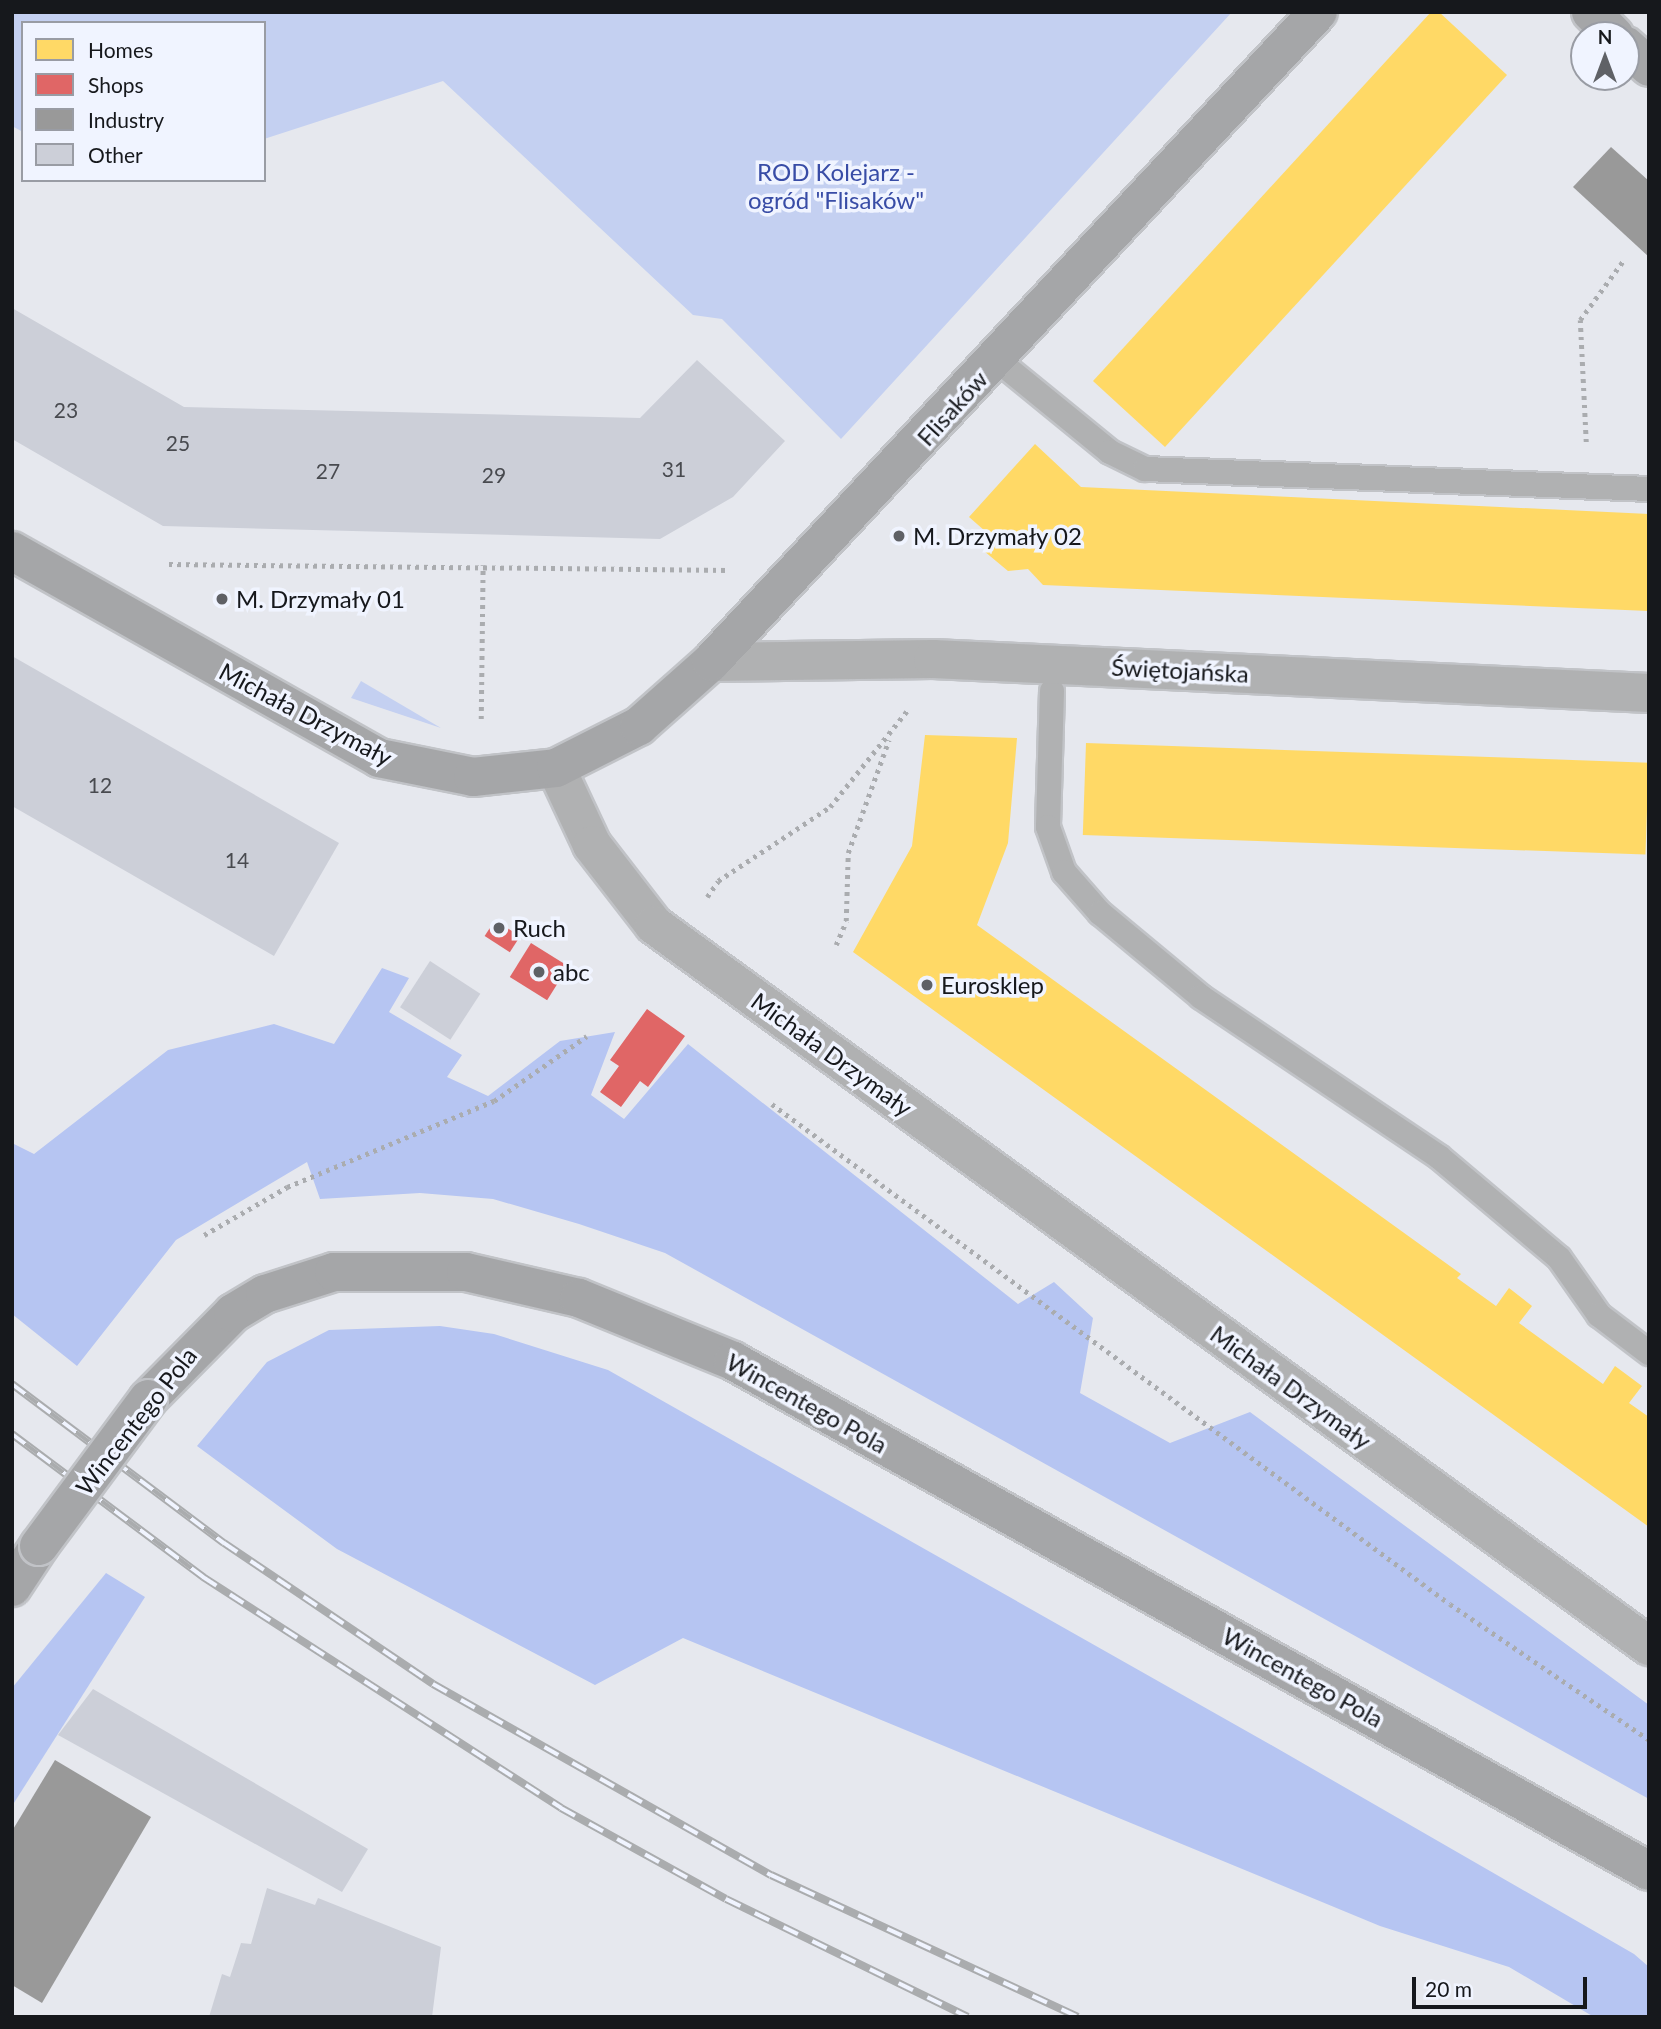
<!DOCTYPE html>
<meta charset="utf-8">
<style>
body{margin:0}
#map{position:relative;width:1661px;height:2029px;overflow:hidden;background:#e6e8ee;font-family:Lato,sans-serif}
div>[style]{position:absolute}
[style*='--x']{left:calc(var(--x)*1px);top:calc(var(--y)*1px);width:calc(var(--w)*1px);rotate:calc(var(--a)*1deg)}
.green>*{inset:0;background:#c4d0f1}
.forest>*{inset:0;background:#b6c5f2}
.homes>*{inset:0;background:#ffd966;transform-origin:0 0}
.shops>*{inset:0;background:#e06666;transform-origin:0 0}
.industry>*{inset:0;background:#999}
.building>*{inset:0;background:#cccfd8;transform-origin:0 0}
.path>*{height:4.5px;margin-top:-2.25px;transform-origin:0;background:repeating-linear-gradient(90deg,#aaacaf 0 3.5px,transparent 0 8.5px)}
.roads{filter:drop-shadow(2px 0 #c1c3c7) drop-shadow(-2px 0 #c1c3c7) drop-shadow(0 2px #c1c3c7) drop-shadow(0 -2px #c1c3c7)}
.lane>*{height:24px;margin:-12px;padding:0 12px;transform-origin:12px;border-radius:12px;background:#b0b1b2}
.street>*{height:38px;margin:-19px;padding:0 19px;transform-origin:19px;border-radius:19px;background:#b0b1b2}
.secondary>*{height:38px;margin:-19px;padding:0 19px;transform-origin:19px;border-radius:19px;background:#a5a6a8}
.rail>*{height:8px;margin-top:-4px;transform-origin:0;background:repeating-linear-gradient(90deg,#f0f4ff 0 16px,#aaacae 0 32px);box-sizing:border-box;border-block:2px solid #aaacae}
.bridges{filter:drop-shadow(2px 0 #c1c3c7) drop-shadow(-2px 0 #c1c3c7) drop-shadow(0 2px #c1c3c7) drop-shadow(0 -2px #c1c3c7)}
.secondary-bridge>*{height:38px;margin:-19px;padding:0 19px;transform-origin:19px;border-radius:19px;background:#a5a6a8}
.dots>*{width:19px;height:19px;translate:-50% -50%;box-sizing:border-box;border:4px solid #f0f4ff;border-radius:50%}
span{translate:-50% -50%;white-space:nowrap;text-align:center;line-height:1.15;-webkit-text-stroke:7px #f0f4ff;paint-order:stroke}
.number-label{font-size:21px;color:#484a4f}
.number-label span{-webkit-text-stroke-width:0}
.park-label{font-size:24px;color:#384ca6}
.street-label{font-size:24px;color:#16181c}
.poi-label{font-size:24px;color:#16181c}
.left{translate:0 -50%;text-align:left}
.frame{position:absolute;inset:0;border:14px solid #16181c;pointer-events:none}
.legend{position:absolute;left:21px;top:21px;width:245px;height:161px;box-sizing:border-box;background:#f0f4ff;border:2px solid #999ca4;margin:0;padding:9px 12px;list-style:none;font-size:21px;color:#16181c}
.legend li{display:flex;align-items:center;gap:14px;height:35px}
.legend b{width:35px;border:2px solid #999ca4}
.north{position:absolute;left:1570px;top:21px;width:70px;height:70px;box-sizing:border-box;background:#f0f4ff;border:2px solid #999ca4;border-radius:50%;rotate:0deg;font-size:19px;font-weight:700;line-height:28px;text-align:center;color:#16181c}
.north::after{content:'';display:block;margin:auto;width:24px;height:32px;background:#5f6166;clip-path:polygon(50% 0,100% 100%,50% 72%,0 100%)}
.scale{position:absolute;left:1412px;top:1977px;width:175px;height:32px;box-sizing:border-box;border:4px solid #16181c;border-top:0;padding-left:9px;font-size:21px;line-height:24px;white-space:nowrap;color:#16181c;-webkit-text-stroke:5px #f0f4ff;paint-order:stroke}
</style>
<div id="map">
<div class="green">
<div style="clip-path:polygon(12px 12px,1232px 12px,841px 439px,722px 319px,693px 315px,443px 81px,264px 139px,264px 23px,23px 23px,23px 132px,12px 126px)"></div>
<div style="clip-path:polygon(361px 681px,441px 728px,351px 698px)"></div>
</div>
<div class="forest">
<div style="clip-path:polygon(382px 968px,409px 978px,389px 1012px,462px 1055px,447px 1077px,488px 1096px,560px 1041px,615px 1032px,591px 1095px,624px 1119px,688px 1044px,1018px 1304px,1054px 1282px,1093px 1318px,1080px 1393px,1170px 1443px,1250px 1412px,1649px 1705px,1649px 1799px,665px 1253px,579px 1224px,493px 1199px,420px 1193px,320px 1199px,307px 1162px,176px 1240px,77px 1366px,12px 1314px,12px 1143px,34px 1154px,168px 1050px,274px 1024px,334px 1044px)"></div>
<div style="clip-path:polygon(440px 1326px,494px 1334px,608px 1370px,1273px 1746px,1634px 1954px,1649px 1967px,1649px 2017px,1594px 2017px,1509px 1967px,1380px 1926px,683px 1638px,595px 1685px,337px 1549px,197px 1446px,267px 1362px,329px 1330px)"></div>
<div style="clip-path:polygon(106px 1573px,145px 1597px,12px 1806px,12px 1688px)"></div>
</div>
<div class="homes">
<div style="clip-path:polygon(1431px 12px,1439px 12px,1507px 75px,1165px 447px,1093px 381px)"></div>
<div style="clip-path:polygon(1035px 444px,1081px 487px,1649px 514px,1649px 611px,1043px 585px,1028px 569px,1008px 571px,984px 551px,985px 531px,969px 517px)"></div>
<div style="clip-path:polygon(925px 735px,1017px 738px,1008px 843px,977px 925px,1461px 1274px,1457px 1278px,1496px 1306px,1509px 1288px,1532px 1306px,1519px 1323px,1603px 1384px,1615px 1366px,1642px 1386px,1629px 1403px,1649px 1417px,1649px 1527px,853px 952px,912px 846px)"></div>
<div style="left:1086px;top:743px;width:563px;height:92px;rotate:2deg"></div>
</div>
<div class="shops">
<div style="left:495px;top:920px;width:30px;height:19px;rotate:33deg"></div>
<div style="left:531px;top:943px;width:44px;height:40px;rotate:32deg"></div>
<div style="clip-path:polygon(647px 1009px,685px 1036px,648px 1087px,640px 1081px,621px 1107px,600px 1092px,619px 1066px,610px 1060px)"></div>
</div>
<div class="industry">
<div style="clip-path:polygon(1611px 147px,1649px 181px,1649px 257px,1573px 187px)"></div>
<div style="clip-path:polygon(55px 1760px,151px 1817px,42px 2003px,12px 1985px,12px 1831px)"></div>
</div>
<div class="building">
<div style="clip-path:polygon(12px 308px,184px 407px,640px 418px,697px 360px,785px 441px,733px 497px,660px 539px,163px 526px,12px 439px)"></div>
<div style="clip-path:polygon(12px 656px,339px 843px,274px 956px,12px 806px)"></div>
<div style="left:430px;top:961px;width:60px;height:55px;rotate:33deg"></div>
<div style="clip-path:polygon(93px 1689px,368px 1849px,342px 1892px,58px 1735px)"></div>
<div style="clip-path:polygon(267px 1888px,315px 1905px,318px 1898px,441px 1947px,432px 2017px,209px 2017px,222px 1974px,230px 1977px,241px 1943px,251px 1944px)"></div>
</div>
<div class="path">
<div style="--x:1586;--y:442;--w:122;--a:-92.8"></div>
<div style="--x:1580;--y:320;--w:73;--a:-53.9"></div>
<div style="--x:169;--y:564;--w:559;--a:0.61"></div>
<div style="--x:481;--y:719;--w:154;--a:-89.3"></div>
<div style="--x:707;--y:897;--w:19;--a:-55"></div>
<div style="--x:718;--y:881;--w:134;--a:-33.5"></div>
<div style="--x:830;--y:807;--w:123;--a:-51.3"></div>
<div style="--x:836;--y:945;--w:26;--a:-67"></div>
<div style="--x:846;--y:921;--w:68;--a:-88.3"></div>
<div style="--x:848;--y:853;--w:120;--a:-70.1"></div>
<div style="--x:772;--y:1104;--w:842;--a:36.41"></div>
<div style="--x:1450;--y:1604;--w:241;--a:34.3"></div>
<div style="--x:204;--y:1235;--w:96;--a:-30"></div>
<div style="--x:287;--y:1187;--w:224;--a:-22.6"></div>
<div style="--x:494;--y:1101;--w:113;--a:-35"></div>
</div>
<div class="roads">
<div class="lane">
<div style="--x:996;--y:359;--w:147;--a:39.2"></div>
<div style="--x:1110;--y:452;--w:39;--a:26"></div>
<div style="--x:1145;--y:469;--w:504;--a:2.27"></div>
<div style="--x:1052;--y:691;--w:136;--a:91.7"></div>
<div style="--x:1048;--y:827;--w:48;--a:70.4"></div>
<div style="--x:1064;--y:872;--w:55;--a:48.7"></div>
<div style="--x:1100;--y:913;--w:131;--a:39.7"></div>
<div style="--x:1201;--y:997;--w:287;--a:33.9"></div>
<div style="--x:1439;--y:1157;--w:157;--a:40.1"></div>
<div style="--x:1559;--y:1258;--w:70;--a:54.9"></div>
<div style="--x:1599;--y:1315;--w:63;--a:37.2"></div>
</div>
<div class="street">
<div style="--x:711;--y:662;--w:222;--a:-0.8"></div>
<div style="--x:933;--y:659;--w:717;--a:2.72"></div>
<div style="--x:556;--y:768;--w:85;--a:64.9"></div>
<div style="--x:592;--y:845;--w:101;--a:52.2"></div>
<div style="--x:654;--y:925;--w:1229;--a:35.93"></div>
</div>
<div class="secondary">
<div style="--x:1591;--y:12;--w:33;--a:45"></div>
<div style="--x:1626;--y:46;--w:31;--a:42"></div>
<div style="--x:12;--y:551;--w:421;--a:29.4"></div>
<div style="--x:379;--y:758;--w:96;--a:11.4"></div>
<div style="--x:473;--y:777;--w:83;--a:-6.2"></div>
<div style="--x:556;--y:768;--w:93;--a:-26.8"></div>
<div style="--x:639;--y:726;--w:96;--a:-41.6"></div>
<div style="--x:711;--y:662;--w:889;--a:-46.96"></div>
<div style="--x:148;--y:1399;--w:121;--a:-45.3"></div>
<div style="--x:233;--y:1313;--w:37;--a:-31"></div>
<div style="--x:265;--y:1294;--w:72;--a:-17.7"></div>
<div style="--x:334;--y:1272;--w:132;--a:0"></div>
<div style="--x:466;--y:1272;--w:116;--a:13"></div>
<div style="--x:579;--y:1298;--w:166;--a:22.2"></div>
<div style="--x:733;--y:1361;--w:1048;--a:29.11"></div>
<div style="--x:12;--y:1587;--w:49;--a:-56.6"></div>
</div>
</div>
<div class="rail">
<div style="--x:12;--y:1384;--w:265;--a:36.9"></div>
<div style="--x:224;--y:1543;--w:252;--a:34"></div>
<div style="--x:433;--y:1684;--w:388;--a:29.5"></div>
<div style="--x:771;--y:1875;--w:338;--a:24.8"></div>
<div style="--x:12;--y:1434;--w:239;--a:36.8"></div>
<div style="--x:203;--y:1577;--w:426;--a:32.8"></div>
<div style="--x:561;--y:1808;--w:188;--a:28.9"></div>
<div style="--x:726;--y:1899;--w:269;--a:26"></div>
</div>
<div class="bridges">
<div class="secondary-bridge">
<div style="--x:39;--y:1546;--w:183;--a:-53.4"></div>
</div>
</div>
<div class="dots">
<div style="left:899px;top:536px;background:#5f6166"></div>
<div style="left:222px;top:599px;background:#5f6166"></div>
<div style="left:499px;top:928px;background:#5f6166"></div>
<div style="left:539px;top:972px;background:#5f6166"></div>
<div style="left:927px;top:985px;background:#5f6166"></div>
</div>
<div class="number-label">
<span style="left:66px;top:410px">23</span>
<span style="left:178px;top:443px">25</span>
<span style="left:674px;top:469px">31</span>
<span style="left:328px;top:471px">27</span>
<span style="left:494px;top:475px">29</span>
<span style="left:100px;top:785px">12</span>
<span style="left:237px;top:860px">14</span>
</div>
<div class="park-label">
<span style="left:836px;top:186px">ROD Kolejarz -<br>ogród "Flisaków"</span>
</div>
<div class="street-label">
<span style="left:952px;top:408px;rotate:-48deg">Flisaków</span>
<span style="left:1180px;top:670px;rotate:3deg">Świętojańska</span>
<span style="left:306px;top:714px;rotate:28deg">Michała Drzymały</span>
<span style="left:832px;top:1054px;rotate:36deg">Michała Drzymały</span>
<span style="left:1291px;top:1387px;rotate:36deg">Michała Drzymały</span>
<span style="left:807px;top:1403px;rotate:29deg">Wincentego Pola</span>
<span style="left:136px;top:1421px;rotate:-52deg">Wincentego Pola</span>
<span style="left:1303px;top:1677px;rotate:29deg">Wincentego Pola</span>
</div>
<div class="poi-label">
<span class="left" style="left:913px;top:536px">M. Drzymały 02</span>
<span class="left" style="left:236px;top:599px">M. Drzymały 01</span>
<span class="left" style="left:513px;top:928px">Ruch</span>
<span class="left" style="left:553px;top:972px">abc</span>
<span class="left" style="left:941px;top:985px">Eurosklep</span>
</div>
<div class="frame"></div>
<ul class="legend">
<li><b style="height:19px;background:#ffd966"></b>Homes</li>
<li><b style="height:19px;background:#e06666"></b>Shops</li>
<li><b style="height:19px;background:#999"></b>Industry</li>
<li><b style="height:19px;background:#cccfd8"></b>Other</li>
</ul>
<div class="north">N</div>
<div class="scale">20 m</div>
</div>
